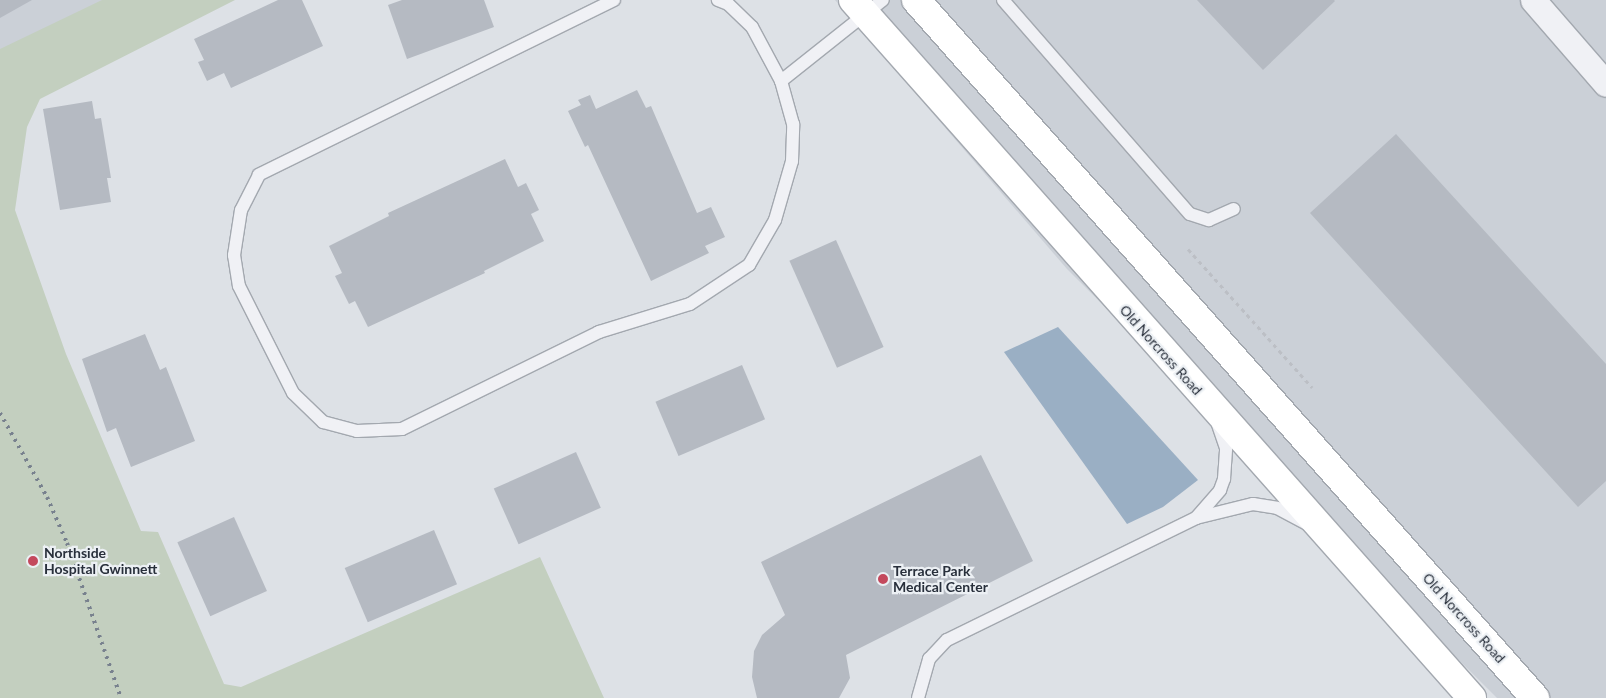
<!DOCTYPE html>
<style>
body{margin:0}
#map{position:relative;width:1606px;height:698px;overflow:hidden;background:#dde1e6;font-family:Lato,sans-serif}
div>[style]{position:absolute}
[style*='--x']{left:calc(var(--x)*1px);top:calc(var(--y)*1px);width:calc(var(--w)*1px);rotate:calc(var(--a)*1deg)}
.built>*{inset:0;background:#cbd0d7}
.green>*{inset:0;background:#c3cfbf}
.water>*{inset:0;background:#9aafc4}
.building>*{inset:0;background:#b5bac2;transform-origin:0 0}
.path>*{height:3px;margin-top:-1.5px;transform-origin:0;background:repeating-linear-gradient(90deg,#bcbfc5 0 4px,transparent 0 8px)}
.roads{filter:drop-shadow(1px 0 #a3a8af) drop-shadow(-1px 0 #a3a8af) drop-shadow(0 1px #a3a8af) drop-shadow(0 -1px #a3a8af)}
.service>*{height:12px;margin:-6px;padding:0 6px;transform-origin:6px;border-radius:6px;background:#f0f1f5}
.minor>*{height:25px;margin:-12.5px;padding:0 12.5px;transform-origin:12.5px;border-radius:12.5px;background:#f0f1f5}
.secondary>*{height:28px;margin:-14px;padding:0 14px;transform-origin:14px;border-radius:14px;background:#fff}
.rail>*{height:4px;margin-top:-2px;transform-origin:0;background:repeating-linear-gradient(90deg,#78818e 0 2.5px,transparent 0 7.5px)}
.dots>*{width:14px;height:14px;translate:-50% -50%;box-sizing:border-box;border:2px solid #ecf0f4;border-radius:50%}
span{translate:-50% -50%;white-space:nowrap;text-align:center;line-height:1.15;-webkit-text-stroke:4.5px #ecf0f4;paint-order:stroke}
.street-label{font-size:14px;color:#282f3b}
.poi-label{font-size:14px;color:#282f3b;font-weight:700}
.left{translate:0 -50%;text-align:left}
</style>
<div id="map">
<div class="built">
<div style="clip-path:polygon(0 0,220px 0,0 112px)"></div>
<div style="clip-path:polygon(835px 0,1606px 0,1606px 698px,1497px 698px,1067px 269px)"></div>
</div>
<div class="green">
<div style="clip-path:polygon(102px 0,235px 0,40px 99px,27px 127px,15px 210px,66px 354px,141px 531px,158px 532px,224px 684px,241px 687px,540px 557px,604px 698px,0 698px,0 49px)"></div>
</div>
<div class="water">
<div style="clip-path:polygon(1058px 327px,1198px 480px,1163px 507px,1127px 524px,1004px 352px)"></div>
</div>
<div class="building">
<div style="clip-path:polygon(0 0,32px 0,0 18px)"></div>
<div style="clip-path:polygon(278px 0,302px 0,323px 46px,231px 88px,224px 73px,207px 81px,198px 62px,204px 60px,194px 39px)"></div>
<div style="clip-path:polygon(402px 0,484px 0,494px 27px,407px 59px,388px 5px)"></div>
<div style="clip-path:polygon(1197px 0,1334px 0,1335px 1px,1263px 70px)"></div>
<div style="clip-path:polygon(637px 90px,646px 108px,651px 106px,697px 213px,711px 207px,725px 237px,705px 246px,709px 253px,651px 281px,588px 145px,585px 147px,568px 111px,581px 105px,578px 100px,590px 95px,596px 109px)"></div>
<div style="clip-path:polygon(92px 101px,95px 119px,101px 118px,111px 178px,107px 178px,111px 202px,60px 210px,43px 109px)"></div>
<div style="clip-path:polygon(1396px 134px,1606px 364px,1606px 481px,1578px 507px,1310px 213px)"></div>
<div style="clip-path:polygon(505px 159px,518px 187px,526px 183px,539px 210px,531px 214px,544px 241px,484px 271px,485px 273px,368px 327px,355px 301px,349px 304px,335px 276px,342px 273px,329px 246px,389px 216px,388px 213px)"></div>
<div style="left:836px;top:240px;width:117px;height:51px;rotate:66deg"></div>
<div style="clip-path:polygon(145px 334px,160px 370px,166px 367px,195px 441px,131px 467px,116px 428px,107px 432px,82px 359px)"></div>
<div style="left:742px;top:365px;width:59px;height:94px;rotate:67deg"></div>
<div style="left:576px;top:452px;width:61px;height:90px;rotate:66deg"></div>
<div style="clip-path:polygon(981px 455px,1033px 561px,846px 655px,850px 678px,839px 698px,757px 698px,752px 677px,754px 651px,762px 635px,785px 615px,761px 562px)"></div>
<div style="left:234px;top:517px;width:81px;height:62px;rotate:66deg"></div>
<div style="left:434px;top:530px;width:59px;height:97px;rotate:67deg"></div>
</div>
<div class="path">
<div style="--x:1188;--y:249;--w:186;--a:48.1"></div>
</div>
<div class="roads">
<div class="service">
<div style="--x:614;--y:0;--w:396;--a:153.8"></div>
<div style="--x:259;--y:175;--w:39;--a:117"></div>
<div style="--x:241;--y:210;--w:46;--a:98.8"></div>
<div style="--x:234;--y:255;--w:31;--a:81"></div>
<div style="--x:239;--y:286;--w:120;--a:63.2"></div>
<div style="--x:293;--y:393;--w:42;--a:44"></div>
<div style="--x:323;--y:422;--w:35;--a:15"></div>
<div style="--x:357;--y:431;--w:45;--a:-2.5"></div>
<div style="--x:402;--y:429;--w:220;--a:-26.2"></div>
<div style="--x:599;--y:332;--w:95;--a:-17.1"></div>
<div style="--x:690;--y:304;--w:71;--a:-33.5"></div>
<div style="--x:749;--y:265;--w:52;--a:-60"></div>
<div style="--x:775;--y:220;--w:61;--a:-73.9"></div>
<div style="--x:792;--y:161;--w:37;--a:-88"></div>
<div style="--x:793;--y:124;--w:45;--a:-105.6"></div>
<div style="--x:781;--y:81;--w:61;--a:-118.2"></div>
<div style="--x:752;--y:27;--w:33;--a:-136"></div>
<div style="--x:728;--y:4;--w:11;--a:-158"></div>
<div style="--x:1003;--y:0;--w:284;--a:48.9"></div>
<div style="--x:1190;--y:214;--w:20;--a:18"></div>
<div style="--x:1209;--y:220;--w:27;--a:-24"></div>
<div style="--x:781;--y:81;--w:130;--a:-38.5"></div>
<div style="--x:1196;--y:518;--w:37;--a:-49"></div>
<div style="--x:1220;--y:490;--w:12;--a:-70"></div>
<div style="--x:1224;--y:479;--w:31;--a:-86"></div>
<div style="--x:1226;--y:448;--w:28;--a:-109"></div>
<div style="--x:918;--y:698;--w:41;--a:-74.2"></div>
<div style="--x:929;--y:659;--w:26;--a:-47"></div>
<div style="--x:947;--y:640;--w:277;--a:-26.1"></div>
<div style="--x:1196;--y:518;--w:59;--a:-13.8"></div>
<div style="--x:1253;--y:504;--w:24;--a:9"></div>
<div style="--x:1277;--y:508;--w:34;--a:28"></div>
</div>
<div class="minor">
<div style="--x:1533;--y:0;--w:111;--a:49"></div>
</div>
<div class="secondary">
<div style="--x:853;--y:0;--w:933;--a:48.43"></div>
<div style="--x:916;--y:0;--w:933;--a:48.43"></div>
</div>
</div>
<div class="rail">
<div style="--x:0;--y:413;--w:96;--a:60.8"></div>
<div style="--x:47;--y:497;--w:50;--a:66.5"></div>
<div style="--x:67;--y:543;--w:164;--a:70.8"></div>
</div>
<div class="dots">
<div style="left:33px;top:561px;background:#c4495d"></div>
<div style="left:883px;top:579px;background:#c4495d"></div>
</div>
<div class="street-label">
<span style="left:1161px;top:350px;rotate:48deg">Old Norcross Road</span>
<span style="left:1464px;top:618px;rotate:48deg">Old Norcross Road</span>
</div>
<div class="poi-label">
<span class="left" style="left:44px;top:561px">Northside<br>Hospital Gwinnett</span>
<span class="left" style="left:893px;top:579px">Terrace Park<br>Medical Center</span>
</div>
</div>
